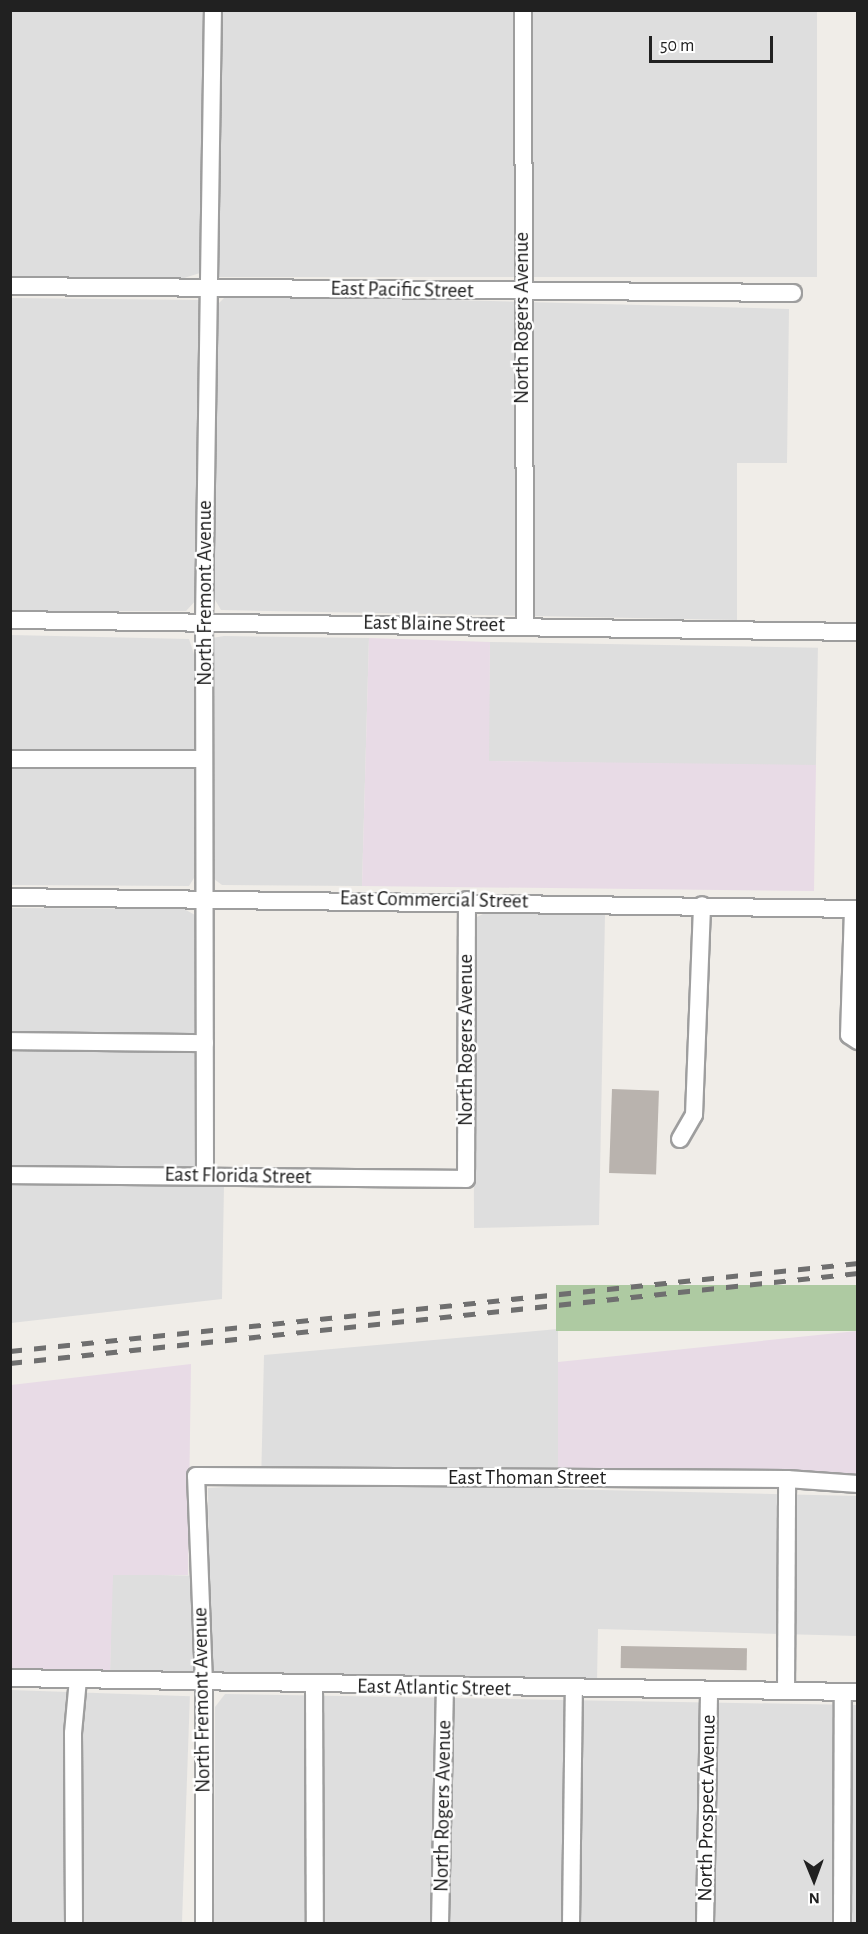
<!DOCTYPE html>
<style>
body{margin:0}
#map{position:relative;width:868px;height:1934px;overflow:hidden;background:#f0ede8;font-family:"Alegreya Sans",sans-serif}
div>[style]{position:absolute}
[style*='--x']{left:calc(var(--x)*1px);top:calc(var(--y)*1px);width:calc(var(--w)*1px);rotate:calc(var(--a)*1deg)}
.residential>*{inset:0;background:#dedede;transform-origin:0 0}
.industrial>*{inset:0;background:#e8dbe6}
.forest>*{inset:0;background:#aecaa2;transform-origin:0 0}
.building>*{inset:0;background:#b9b3ae;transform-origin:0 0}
.roads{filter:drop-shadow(2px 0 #9e9e9e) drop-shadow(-2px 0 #9e9e9e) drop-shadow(0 2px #9e9e9e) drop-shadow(0 -2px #9e9e9e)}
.minor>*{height:16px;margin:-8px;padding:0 8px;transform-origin:8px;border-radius:8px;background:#fff}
.rail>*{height:4.5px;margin-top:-2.25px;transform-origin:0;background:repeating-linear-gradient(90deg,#6f6f6f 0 12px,transparent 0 24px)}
span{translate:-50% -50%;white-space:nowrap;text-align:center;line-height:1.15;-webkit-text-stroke:5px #fff;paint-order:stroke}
.street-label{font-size:21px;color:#212121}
.frame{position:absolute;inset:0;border:12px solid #212121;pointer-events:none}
.north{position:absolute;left:784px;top:1850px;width:60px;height:60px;-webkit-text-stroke:4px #fff;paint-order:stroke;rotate:179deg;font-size:16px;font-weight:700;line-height:24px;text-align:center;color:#212121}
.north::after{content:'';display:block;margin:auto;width:21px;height:27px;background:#212121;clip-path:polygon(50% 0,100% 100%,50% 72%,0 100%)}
.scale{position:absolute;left:649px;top:36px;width:124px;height:27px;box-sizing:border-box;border:3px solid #212121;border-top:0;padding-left:8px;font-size:18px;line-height:21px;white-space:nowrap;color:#212121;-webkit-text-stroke:4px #fff;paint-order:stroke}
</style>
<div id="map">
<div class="residential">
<div style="clip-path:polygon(11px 11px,205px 11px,200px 273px,184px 278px,11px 277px)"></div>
<div style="left:219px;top:11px;width:598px;height:266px"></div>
<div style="clip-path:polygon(228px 294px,789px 309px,787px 463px,737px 463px,737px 620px,221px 610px,214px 598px,217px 305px)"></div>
<div style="clip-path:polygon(11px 298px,199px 300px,197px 599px,186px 611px,11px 611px)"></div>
<div style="clip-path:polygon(11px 635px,189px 639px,195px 657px,194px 878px,189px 886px,11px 885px)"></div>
<div style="clip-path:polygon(224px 636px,369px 638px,362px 886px,222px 885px,210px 876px,212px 638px)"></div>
<div style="left:490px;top:642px;width:328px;height:119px;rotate:1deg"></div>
<div style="clip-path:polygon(10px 908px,184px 909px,195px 915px,195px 1184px,224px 1185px,222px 1299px,11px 1323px)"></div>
<div style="clip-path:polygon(487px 912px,605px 915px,599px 1225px,474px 1228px,473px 925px,475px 918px)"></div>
<div style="clip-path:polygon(558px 1329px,558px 1489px,857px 1496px,857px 1636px,598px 1629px,597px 1681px,110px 1674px,112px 1574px,209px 1576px,208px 1488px,261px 1485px,264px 1355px)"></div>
<div style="left:11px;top:1690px;width:179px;height:234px;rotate:2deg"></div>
<div style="clip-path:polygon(225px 1694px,857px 1705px,857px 1922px,214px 1924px,215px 1707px)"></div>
</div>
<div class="industrial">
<div style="clip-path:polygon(369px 638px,490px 642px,489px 761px,816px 765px,814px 891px,362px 886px)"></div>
<div style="clip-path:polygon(857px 1331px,857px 1475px,558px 1471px,558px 1362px)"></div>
<div style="clip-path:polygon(191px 1364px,188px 1575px,113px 1575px,110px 1674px,11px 1672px,11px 1385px)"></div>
</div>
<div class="forest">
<div style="left:857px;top:1285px;width:46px;height:301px;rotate:90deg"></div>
</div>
<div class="building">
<div style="left:612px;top:1089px;width:47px;height:84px;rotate:2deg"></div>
<div style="left:621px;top:1646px;width:126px;height:22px;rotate:1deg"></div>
</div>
<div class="roads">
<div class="minor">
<div style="--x:523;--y:10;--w:616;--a:89.81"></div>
<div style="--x:10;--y:286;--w:783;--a:0.51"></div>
<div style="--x:10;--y:620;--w:848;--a:0.81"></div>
<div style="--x:10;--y:759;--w:194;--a:0"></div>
<div style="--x:10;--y:897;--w:848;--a:0.81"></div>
<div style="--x:853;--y:909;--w:126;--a:91.8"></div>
<div style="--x:849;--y:1035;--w:11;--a:34"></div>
<div style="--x:10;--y:1041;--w:195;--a:0.6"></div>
<div style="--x:680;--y:1139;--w:28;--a:-60"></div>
<div style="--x:694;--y:1115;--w:210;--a:-87.8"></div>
<div style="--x:10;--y:1175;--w:456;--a:0.5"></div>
<div style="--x:466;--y:1179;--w:279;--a:-89.8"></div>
<div style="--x:205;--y:1176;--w:555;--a:-90.1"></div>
<div style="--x:204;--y:621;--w:611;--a:-89.16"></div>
<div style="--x:10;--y:1678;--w:848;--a:0.95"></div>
<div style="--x:314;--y:1685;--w:239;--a:89.8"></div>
<div style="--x:786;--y:1691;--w:212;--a:-89.7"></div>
<div style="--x:74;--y:1924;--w:191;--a:-90.3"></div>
<div style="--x:73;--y:1733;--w:54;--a:-84.7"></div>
<div style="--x:204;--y:1924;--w:241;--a:-90"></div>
<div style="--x:204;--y:1683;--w:207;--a:-92.2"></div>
<div style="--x:196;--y:1476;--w:591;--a:0.29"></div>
<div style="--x:787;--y:1479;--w:71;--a:4"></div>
<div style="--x:440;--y:1924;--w:236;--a:-88.8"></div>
<div style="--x:571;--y:1924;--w:234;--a:-89.3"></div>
<div style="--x:705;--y:1924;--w:232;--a:-89"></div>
<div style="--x:842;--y:1924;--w:232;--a:-89.8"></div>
</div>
</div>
<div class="rail">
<div style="--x:10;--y:1351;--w:853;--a:-5.92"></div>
<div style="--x:10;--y:1363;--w:853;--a:-6.06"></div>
</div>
<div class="street-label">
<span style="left:402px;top:290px;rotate:1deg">East Pacific Street</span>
<span style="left:522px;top:318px;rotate:-90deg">North Rogers Avenue</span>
<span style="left:205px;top:593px;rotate:-90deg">North Fremont Avenue</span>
<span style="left:434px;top:624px;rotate:1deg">East Blaine Street</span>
<span style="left:434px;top:900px;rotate:1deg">East Commercial Street</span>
<span style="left:466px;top:1040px;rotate:-90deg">North Rogers Avenue</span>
<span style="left:238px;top:1176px;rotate:1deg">East Florida Street</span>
<span style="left:527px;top:1478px">East Thoman Street</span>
<span style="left:434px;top:1688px;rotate:1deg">East Atlantic Street</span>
<span style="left:202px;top:1700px;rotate:-91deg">North Fremont Avenue</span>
<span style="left:443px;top:1806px;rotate:-89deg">North Rogers Avenue</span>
<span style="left:707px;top:1808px;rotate:-89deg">North Prospect Avenue</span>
</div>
<div class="frame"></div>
<div class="north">N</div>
<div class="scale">50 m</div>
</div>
